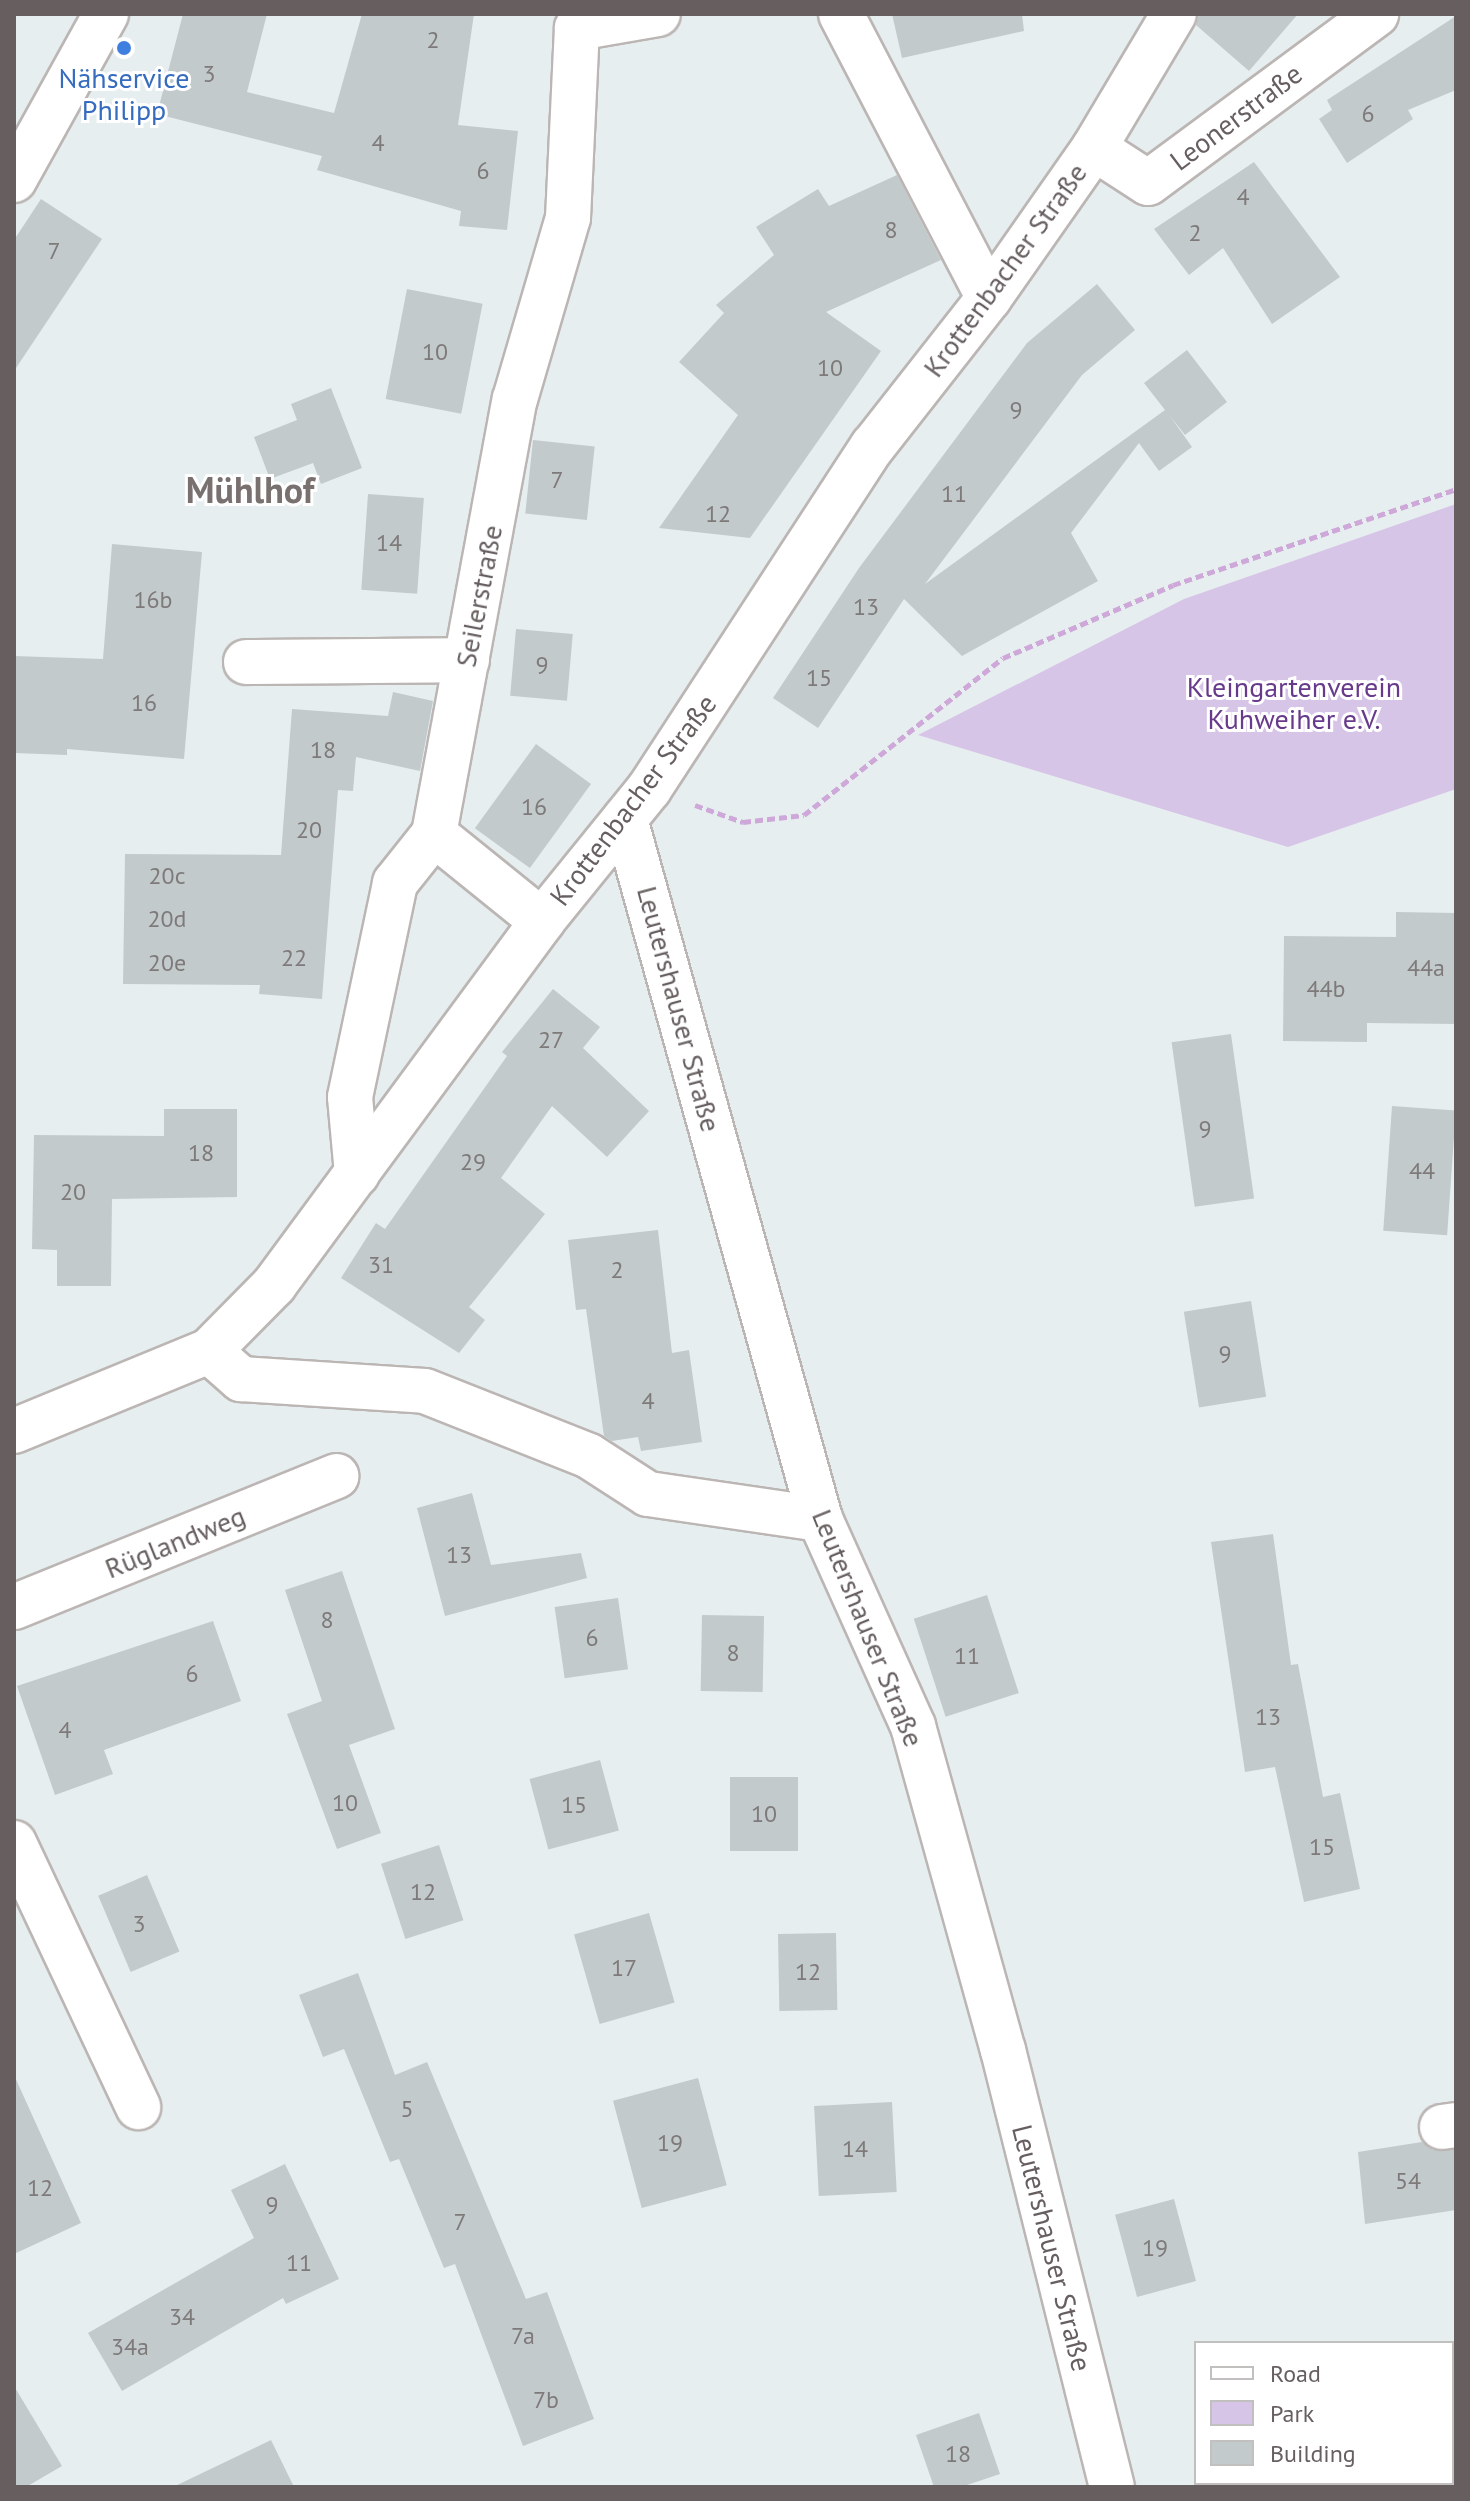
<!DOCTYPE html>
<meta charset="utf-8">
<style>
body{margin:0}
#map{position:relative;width:1470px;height:2501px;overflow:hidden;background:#e7eef0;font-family:"PT Sans",sans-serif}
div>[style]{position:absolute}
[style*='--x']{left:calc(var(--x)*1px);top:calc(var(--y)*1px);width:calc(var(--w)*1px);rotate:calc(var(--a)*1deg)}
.green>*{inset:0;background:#d7c5e7}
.building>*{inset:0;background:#c3cacc;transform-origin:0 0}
.path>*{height:5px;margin-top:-2.5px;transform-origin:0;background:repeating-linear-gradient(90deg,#cea8d8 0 8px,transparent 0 12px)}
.roads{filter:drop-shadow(2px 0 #bbb6b4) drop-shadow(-2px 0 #bbb6b4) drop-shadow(0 2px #bbb6b4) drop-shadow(0 -2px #bbb6b4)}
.minor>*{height:44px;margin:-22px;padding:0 22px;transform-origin:22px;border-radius:22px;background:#fff}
.dots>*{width:22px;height:22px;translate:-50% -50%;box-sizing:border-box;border:4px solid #fff;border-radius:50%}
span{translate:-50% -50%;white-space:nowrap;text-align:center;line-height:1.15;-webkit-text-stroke:6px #fff;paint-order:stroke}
.number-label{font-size:24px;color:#7e7a7a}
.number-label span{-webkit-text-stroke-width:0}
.shop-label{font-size:28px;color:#366cbe}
.street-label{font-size:28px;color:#675f5f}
.park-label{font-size:28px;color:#683a8b}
.district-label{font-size:36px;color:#797070;font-weight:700}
.frame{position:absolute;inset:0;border:16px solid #675f5f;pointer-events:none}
.legend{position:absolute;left:1194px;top:2341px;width:260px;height:144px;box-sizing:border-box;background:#fff;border:2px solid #c2bfbf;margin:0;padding:10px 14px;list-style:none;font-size:24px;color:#675f5f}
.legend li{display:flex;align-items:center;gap:16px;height:40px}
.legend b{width:40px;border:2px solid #c2bfbf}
</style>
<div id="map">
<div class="green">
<div style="clip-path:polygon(1456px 504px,1456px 789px,1288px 847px,918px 735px,1184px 599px)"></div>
</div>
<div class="building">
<div style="clip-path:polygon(183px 14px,267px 14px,247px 92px,334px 113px,362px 14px,474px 14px,458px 125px,518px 131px,507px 230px,459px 226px,461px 211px,317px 170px,322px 156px,157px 114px)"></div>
<div style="clip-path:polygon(892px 14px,1022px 14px,1024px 31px,902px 58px)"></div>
<div style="clip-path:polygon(1199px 14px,1298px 14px,1249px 71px,1196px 25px)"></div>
<div style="clip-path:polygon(1456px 16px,1456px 90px,1408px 110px,1413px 119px,1347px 163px,1319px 119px,1332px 110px,1327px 100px)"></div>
<div style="clip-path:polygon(1254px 162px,1340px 277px,1272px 324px,1223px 248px,1189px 275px,1154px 229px)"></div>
<div style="clip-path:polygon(897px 175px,941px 260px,826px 312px,881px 351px,750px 538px,659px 528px,738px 415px,679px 362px,724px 313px,716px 305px,774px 255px,756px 227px,818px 189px,829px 206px)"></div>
<div style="clip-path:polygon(41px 199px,102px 239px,14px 371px,14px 240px)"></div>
<div style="clip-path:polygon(1097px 284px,1135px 330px,1082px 375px,925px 584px,1165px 410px,1144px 383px,1187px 350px,1227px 402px,1185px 435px,1170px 416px,1192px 447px,1159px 471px,1139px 443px,1071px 533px,1098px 581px,962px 656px,904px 599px,818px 728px,773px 698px,859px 568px,1027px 343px)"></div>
<div style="left:407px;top:289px;width:77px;height:112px;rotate:11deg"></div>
<div style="clip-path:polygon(331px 388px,362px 468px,321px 484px,313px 463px,270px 479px,254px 437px,297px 420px,291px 404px)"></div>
<div style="left:533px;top:440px;width:62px;height:74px;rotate:6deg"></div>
<div style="left:368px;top:494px;width:56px;height:96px;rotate:4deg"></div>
<div style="clip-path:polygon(112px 544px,202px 552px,184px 759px,67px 749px,67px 755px,14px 753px,14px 656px,103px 659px)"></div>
<div style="left:516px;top:629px;width:57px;height:67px;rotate:5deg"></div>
<div style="clip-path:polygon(393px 692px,433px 701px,420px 771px,356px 757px,353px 791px,338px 790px,322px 999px,259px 994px,260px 985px,123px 984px,125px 854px,281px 855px,292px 709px,388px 716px)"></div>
<div style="left:536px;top:744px;width:68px;height:104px;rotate:36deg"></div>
<div style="clip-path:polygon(1396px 912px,1456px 913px,1456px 1024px,1367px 1023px,1367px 1042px,1283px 1041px,1284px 936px,1396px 937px)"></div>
<div style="clip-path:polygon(553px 989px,600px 1027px,583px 1048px,649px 1111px,607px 1157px,552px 1106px,501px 1178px,545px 1214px,469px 1307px,485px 1320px,459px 1353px,341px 1278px,376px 1223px,385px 1229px,507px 1056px,502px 1052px)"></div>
<div style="left:1231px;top:1034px;width:166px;height:60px;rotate:82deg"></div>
<div style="left:1392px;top:1106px;width:64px;height:125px;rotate:4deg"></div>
<div style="clip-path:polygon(164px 1109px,237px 1109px,237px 1197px,112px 1199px,111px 1286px,57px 1286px,57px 1250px,32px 1249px,34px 1135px,164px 1136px)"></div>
<div style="clip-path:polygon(658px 1230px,672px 1353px,689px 1350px,702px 1442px,641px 1451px,638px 1437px,612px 1441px,604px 1436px,586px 1309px,576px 1310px,568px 1240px)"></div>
<div style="left:1251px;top:1301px;width:97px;height:68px;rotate:81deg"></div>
<div style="clip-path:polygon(472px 1493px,491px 1565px,581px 1553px,587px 1578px,445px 1616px,417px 1508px)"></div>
<div style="clip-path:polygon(1273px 1534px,1291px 1665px,1298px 1664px,1323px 1797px,1340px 1793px,1360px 1889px,1304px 1902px,1275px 1767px,1245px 1772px,1211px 1542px)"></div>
<div style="clip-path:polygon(342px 1571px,395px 1729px,349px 1745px,381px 1833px,337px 1849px,287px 1714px,322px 1701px,285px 1590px)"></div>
<div style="left:987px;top:1595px;width:103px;height:77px;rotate:72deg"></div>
<div style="left:618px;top:1598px;width:72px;height:64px;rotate:82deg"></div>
<div style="left:702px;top:1615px;width:62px;height:76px;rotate:1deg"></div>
<div style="clip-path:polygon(213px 1621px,241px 1701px,104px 1750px,113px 1774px,55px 1795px,17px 1686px)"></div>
<div style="left:600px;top:1760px;width:73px;height:73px;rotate:75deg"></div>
<div style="left:730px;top:1777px;width:68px;height:74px"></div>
<div style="left:439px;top:1845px;width:79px;height:61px;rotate:72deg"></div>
<div style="left:147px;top:1875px;width:83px;height:53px;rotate:67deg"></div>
<div style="left:649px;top:1913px;width:93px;height:78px;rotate:74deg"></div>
<div style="left:836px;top:1933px;width:77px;height:58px;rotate:89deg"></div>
<div style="clip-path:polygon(358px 1973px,395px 2075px,427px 2062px,526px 2299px,547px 2292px,594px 2419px,523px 2446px,455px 2264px,444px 2268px,399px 2159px,390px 2162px,344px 2049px,323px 2057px,299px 1995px)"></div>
<div style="clip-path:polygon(14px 2075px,81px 2223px,14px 2254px)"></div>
<div style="left:698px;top:2078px;width:111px;height:88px;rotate:75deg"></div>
<div style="left:892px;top:2102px;width:90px;height:78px;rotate:87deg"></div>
<div style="clip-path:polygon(1422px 2142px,1433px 2150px,1456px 2150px,1456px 2210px,1365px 2224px,1358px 2152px)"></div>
<div style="clip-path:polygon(285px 2164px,339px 2279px,286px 2304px,283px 2298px,122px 2391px,88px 2333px,254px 2238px,231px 2190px)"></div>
<div style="left:1174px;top:2199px;width:85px;height:61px;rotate:75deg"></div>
<div style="clip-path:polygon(14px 2386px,62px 2466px,26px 2487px,14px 2487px)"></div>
<div style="clip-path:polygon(979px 2413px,1000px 2474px,961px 2487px,934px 2487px,916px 2435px)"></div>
<div style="clip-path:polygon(271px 2440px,294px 2487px,173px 2487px)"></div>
</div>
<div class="path">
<div style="--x:695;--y:805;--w:51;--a:19.5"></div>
<div style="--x:743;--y:822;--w:61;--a:-6.5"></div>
<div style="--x:804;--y:815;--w:253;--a:-38.3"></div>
<div style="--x:1003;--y:658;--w:185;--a:-23.2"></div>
<div style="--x:1173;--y:585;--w:299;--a:-18.7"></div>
</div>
<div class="roads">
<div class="minor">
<div style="--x:841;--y:14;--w:320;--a:62.5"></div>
<div style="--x:577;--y:28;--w:82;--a:-9.8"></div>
<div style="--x:1094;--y:148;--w:64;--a:32.9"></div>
<div style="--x:1148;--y:183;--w:284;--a:-36.5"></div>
<div style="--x:14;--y:180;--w:190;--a:-61"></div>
<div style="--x:246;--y:662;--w:221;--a:-0.5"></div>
<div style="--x:625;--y:819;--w:727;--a:74.43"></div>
<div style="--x:820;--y:1519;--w:227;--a:65.8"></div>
<div style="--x:913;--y:1726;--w:336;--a:74.5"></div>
<div style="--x:1003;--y:2050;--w:450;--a:76"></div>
<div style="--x:434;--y:834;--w:139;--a:38.9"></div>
<div style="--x:357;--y:1174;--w:77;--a:-95.2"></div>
<div style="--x:350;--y:1097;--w:219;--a:-78.1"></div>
<div style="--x:395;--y:883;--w:63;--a:-51.5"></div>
<div style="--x:434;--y:834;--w:442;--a:-79.5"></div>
<div style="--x:515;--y:399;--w:189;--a:-73.7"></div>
<div style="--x:568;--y:218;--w:190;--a:-87.3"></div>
<div style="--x:209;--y:1351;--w:43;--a:41.2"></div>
<div style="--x:241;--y:1379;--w:184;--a:3.7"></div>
<div style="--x:425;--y:1391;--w:176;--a:21.6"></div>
<div style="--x:589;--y:1456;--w:70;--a:32.8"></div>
<div style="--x:648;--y:1494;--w:174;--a:8.3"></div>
<div style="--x:14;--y:1431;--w:211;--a:-22.3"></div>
<div style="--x:209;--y:1351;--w:93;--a:-45.4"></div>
<div style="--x:274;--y:1285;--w:452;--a:-53.6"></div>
<div style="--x:542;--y:921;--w:170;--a:-51"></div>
<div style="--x:649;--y:789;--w:410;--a:-56.9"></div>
<div style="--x:873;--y:446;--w:188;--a:-51.9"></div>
<div style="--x:989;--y:298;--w:183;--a:-55"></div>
<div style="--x:1094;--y:148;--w:156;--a:-59.2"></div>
<div style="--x:14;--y:1607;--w:348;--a:-22.1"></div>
<div style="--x:14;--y:1843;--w:292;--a:64.8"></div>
<div style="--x:1442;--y:2127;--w:14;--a:-8"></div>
</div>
</div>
<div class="dots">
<div style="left:124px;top:48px;background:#3f7fe0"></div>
</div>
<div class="number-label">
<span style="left:433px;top:40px">2</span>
<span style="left:209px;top:74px">3</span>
<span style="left:1368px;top:114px">6</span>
<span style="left:378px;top:143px">4</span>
<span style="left:483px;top:171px">6</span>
<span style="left:1243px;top:197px">4</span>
<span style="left:891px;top:230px">8</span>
<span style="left:1195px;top:233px">2</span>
<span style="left:54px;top:251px">7</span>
<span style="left:435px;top:352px">10</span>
<span style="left:830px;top:368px">10</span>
<span style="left:1016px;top:410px">9</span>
<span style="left:557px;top:480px">7</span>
<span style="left:954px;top:494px">11</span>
<span style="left:718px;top:514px">12</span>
<span style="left:389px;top:543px">14</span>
<span style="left:153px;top:600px">16b</span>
<span style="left:866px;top:607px">13</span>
<span style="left:542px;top:665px">9</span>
<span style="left:819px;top:678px">15</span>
<span style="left:144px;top:703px">16</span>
<span style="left:323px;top:750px">18</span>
<span style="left:534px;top:807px">16</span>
<span style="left:309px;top:830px">20</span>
<span style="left:167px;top:876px">20c</span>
<span style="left:167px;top:919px">20d</span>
<span style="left:294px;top:958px">22</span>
<span style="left:167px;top:963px">20e</span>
<span style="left:1426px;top:968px">44a</span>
<span style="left:1326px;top:989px">44b</span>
<span style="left:551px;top:1040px">27</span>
<span style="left:1205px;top:1129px">9</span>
<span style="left:201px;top:1153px">18</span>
<span style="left:473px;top:1162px">29</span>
<span style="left:1422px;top:1171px">44</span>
<span style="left:73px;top:1192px">20</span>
<span style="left:381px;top:1265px">31</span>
<span style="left:617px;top:1270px">2</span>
<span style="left:1225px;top:1354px">9</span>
<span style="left:648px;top:1401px">4</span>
<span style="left:459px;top:1555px">13</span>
<span style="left:327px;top:1620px">8</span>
<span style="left:592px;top:1638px">6</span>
<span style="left:733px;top:1653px">8</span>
<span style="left:967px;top:1656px">11</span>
<span style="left:192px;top:1674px">6</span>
<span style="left:1268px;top:1717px">13</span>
<span style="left:65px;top:1730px">4</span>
<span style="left:345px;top:1803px">10</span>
<span style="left:574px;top:1805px">15</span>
<span style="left:764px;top:1814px">10</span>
<span style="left:1322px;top:1847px">15</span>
<span style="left:423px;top:1892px">12</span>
<span style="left:139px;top:1924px">3</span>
<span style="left:624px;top:1968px">17</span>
<span style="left:808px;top:1972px">12</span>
<span style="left:407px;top:2109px">5</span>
<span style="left:670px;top:2143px">19</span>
<span style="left:855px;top:2149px">14</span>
<span style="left:1408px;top:2181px">54</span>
<span style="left:40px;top:2188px">12</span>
<span style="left:272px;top:2205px">9</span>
<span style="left:460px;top:2222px">7</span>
<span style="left:1155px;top:2248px">19</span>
<span style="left:299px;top:2263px">11</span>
<span style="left:182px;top:2317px">34</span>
<span style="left:523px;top:2336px">7a</span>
<span style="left:130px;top:2347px">34a</span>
<span style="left:546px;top:2400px">7b</span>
<span style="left:958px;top:2454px">18</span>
</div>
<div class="shop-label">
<span style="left:124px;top:94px">Nähservice<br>Philipp</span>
</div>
<div class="street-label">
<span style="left:1236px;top:117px;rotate:-37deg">Leonerstraße</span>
<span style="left:1005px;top:270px;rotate:-54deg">Krottenbacher Straße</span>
<span style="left:479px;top:596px;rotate:-79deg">Seilerstraße</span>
<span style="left:633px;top:800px;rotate:-53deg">Krottenbacher Straße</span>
<span style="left:679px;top:1009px;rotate:75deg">Leutershauser Straße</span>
<span style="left:175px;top:1542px;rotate:-22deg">Rüglandweg</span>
<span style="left:868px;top:1628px;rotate:68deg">Leutershauser Straße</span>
<span style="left:1052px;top:2248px;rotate:76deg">Leutershauser Straße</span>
</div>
<div class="park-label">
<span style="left:1294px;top:703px">Kleingartenverein<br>Kuhweiher e.V.</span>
</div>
<div class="district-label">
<span style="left:250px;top:490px">Mühlhof</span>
</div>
<div class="frame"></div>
<ul class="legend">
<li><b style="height:10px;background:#fff"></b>Road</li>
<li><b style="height:22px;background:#d7c5e7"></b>Park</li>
<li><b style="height:22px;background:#c3cacc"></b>Building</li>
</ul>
</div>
